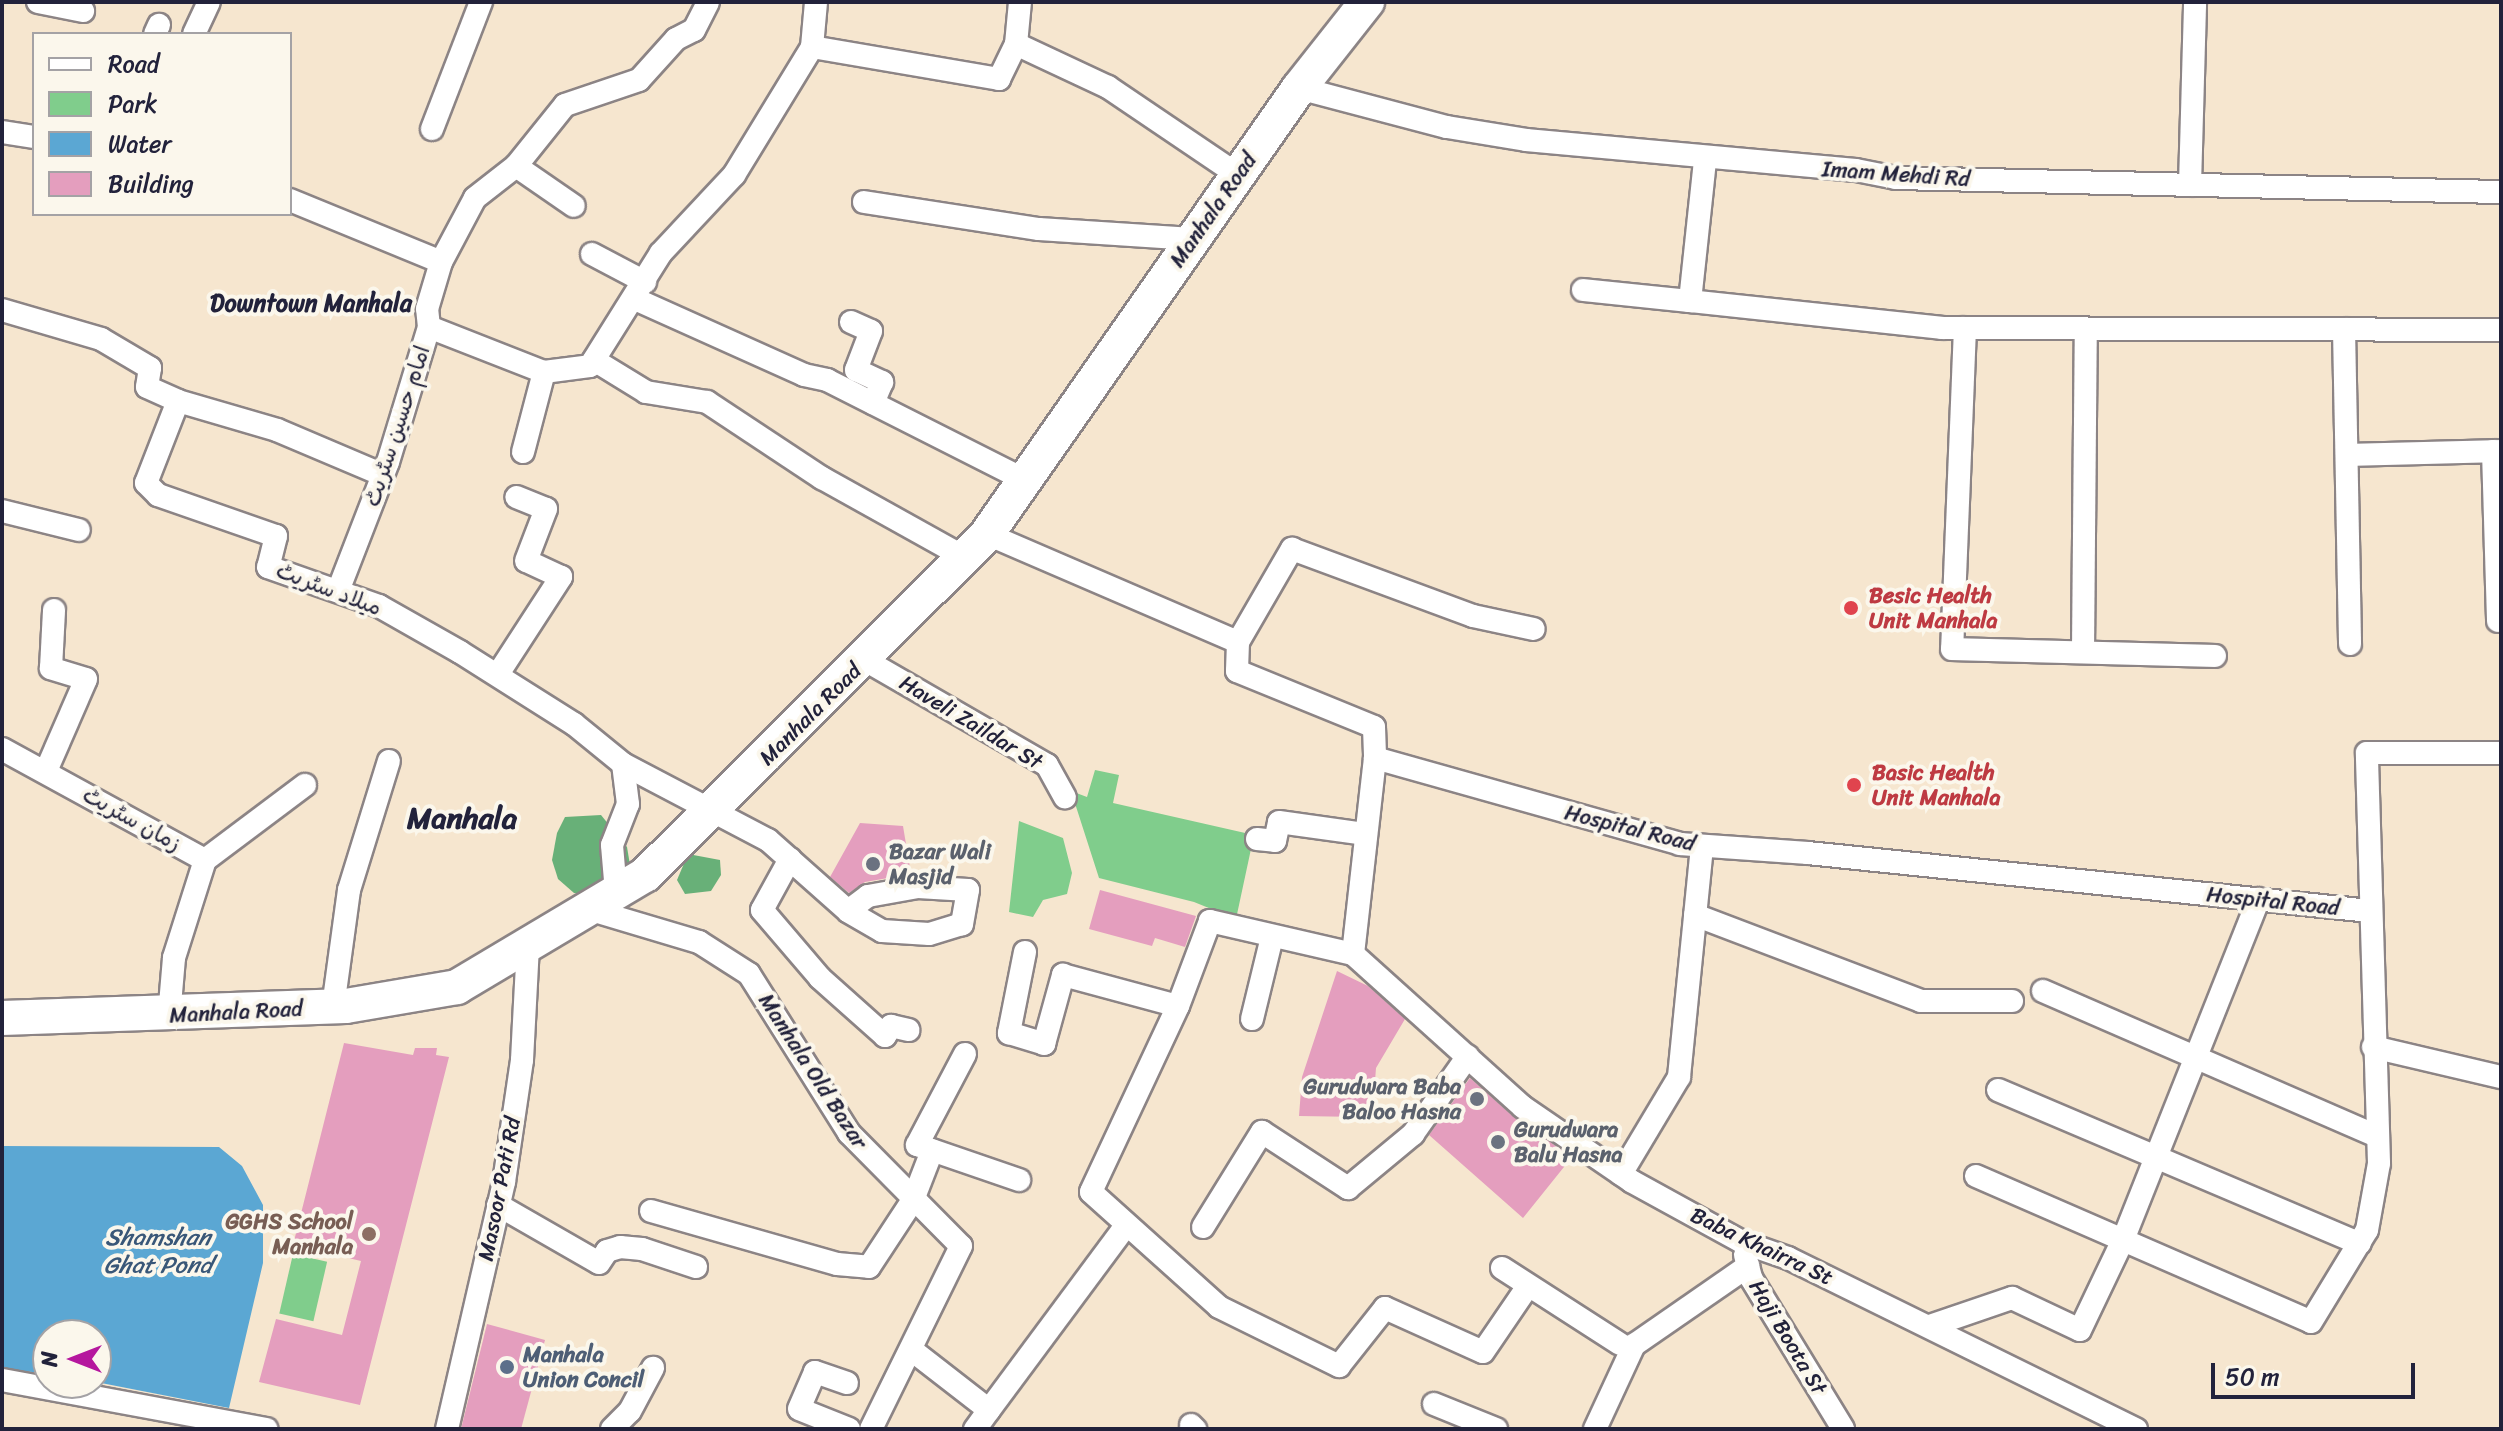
<!DOCTYPE html>
<meta charset="utf-8">
<style>
body{margin:0}
#map{position:relative;width:2503px;height:1431px;overflow:hidden;background:#f6e6cf;font-family:Sriracha,"Playpen Sans Arabic",sans-serif}
div>[style]{position:absolute}
[style*='--x']{left:calc(var(--x)*1px);top:calc(var(--y)*1px);width:calc(var(--w)*1px);rotate:calc(var(--a)*1deg)}
.green>*{inset:0;background:#80cd8c;transform-origin:0 0}
.forest>*{inset:0;background:#68b078}
.water>*{inset:0;background:#5ba7d3}
.building>*{inset:0;background:#e49ebe}
.roads{filter:drop-shadow(2px 0 #8c8485) drop-shadow(-2px 0 #8c8485) drop-shadow(0 2px #8c8485) drop-shadow(0 -2px #8c8485)}
.street>*{height:22px;margin:-11px;padding:0 11px;transform-origin:11px;border-radius:11px;background:#fff}
.primary>*{height:34px;margin:-17px;padding:0 17px;transform-origin:17px;border-radius:17px;background:#fff}
.dots>*{width:22px;height:22px;translate:-50% -50%;box-sizing:border-box;border:4px solid #fbf7ec;border-radius:50%}
span{translate:-50% -50%;white-space:nowrap;text-align:center;line-height:1.15;-webkit-text-stroke:8px #fbf7ec;paint-order:stroke}
.street-label{font-size:22px;color:#22223b}
.health-label{font-size:22px;color:#be3a42;font-weight:700}
.left{translate:0 -50%;text-align:left}
.worship-label{font-size:22px;color:#5b616d;font-weight:700}
.right{translate:-100% -50%;text-align:right}
.education-label{font-size:22px;color:#785e54;font-weight:700}
.service-label{font-size:22px;color:#4e5e75;font-weight:700}
.neighbourhood-label{font-size:24px;color:#22223b;font-weight:700}
.water-label{font-size:24px;color:#395778;font-style:italic}
.district-label{font-size:30px;color:#22223b;font-weight:700}
.frame{position:absolute;inset:0;border:4px solid #22223b;pointer-events:none}
.legend{position:absolute;left:32px;top:32px;width:260px;height:184px;box-sizing:border-box;background:#fbf7ec;border:2px solid #a4a2a5;margin:0;padding:10px 14px;list-style:none;font-size:24px;color:#22223b}
.legend li{display:flex;align-items:center;gap:16px;height:40px}
.legend b{width:40px;border:2px solid #a4a2a5}
.north{position:absolute;left:32px;top:1319px;width:80px;height:80px;box-sizing:border-box;background:#fbf7ec;border:2px solid #a4a2a5;border-radius:50%;rotate:270deg;font-size:22px;font-weight:700;line-height:32px;text-align:center;color:#22223b}
.north::after{content:'';display:block;margin:auto;width:28px;height:36px;background:#b5179e;clip-path:polygon(50% 0,100% 100%,50% 72%,0 100%)}
.scale{position:absolute;left:2211px;top:1363px;width:204px;height:36px;box-sizing:border-box;border:4px solid #22223b;border-top:0;padding-left:10px;font-size:24px;line-height:28px;white-space:nowrap;color:#22223b;-webkit-text-stroke:6px #fbf7ec;paint-order:stroke}
</style>
<div id="map">
<div class="green">
<div style="clip-path:polygon(1095px 770px,1119px 775px,1113px 803px,1254px 835px,1236px 919px,1194px 902px,1099px 878px,1071px 791px,1087px 797px)"></div>
<div style="clip-path:polygon(1019px 821px,1063px 838px,1072px 873px,1067px 894px,1043px 900px,1033px 917px,1009px 912px)"></div>
<div style="left:293px;top:1254px;width:35px;height:61px;rotate:13deg"></div>
</div>
<div class="forest">
<div style="clip-path:polygon(601px 815px,627px 847px,630px 865px,592px 894px,574px 893px,558px 879px,552px 860px,557px 833px,565px 817px)"></div>
<div style="clip-path:polygon(688px 854px,720px 860px,721px 875px,711px 891px,685px 894px,677px 880px)"></div>
</div>
<div class="water">
<div style="clip-path:polygon(2px 1146px,219px 1147px,242px 1166px,263px 1205px,263px 1263px,229px 1408px,96px 1382px,96px 1335px,48px 1335px,48px 1373px,2px 1370px)"></div>
</div>
<div class="building">
<div style="clip-path:polygon(860px 823px,903px 826px,911px 874px,865px 882px,849px 893px,830px 877px)"></div>
<div style="clip-path:polygon(1100px 890px,1196px 916px,1185px 947px,1155px 938px,1152px 946px,1089px 929px)"></div>
<div style="clip-path:polygon(1337px 971px,1368px 986px,1405px 1019px,1376px 1068px,1373px 1108px,1361px 1117px,1299px 1116px,1302px 1077px)"></div>
<div style="clip-path:polygon(344px 1043px,413px 1055px,415px 1048px,437px 1048px,436px 1055px,449px 1057px,360px 1405px,259px 1382px,276px 1319px,342px 1335px,361px 1261px,293px 1245px)"></div>
<div style="clip-path:polygon(1470px 1078px,1515px 1118px,1572px 1157px,1523px 1218px,1429px 1135px)"></div>
<div style="clip-path:polygon(487px 1324px,545px 1340px,521px 1429px,461px 1429px)"></div>
</div>
<div class="roads">
<div class="street">
<div style="--x:38;--y:2;--w:46;--a:11.3"></div>
<div style="--x:1020;--y:2;--w:42;--a:95.4"></div>
<div style="--x:1016;--y:44;--w:102;--a:25.1"></div>
<div style="--x:1108;--y:87;--w:157;--a:34.1"></div>
<div style="--x:155;--y:34;--w:10;--a:-66"></div>
<div style="--x:194;--y:34;--w:35;--a:-65"></div>
<div style="--x:812;--y:47;--w:190;--a:9.7"></div>
<div style="--x:999;--y:79;--w:39;--a:-64"></div>
<div style="--x:1299;--y:88;--w:153;--a:14.8"></div>
<div style="--x:1447;--y:127;--w:80;--a:9.3"></div>
<div style="--x:1526;--y:140;--w:331;--a:5.2"></div>
<div style="--x:1856;--y:170;--w:41;--a:11.3"></div>
<div style="--x:1896;--y:178;--w:605;--a:1.33"></div>
<div style="--x:432;--y:129;--w:136;--a:-68.9"></div>
<div style="--x:2;--y:132;--w:32;--a:9"></div>
<div style="--x:516;--y:166;--w:70;--a:34.6"></div>
<div style="--x:2190;--y:185;--w:183;--a:-88.4"></div>
<div style="--x:290;--y:200;--w:163;--a:22.3"></div>
<div style="--x:864;--y:202;--w:177;--a:8.8"></div>
<div style="--x:1039;--y:229;--w:154;--a:3.7"></div>
<div style="--x:592;--y:254;--w:60;--a:27.8"></div>
<div style="--x:1583;--y:290;--w:108;--a:5.9"></div>
<div style="--x:1690;--y:301;--w:142;--a:-83.9"></div>
<div style="--x:635;--y:299;--w:185;--a:24.2"></div>
<div style="--x:804;--y:375;--w:24;--a:12"></div>
<div style="--x:827;--y:380;--w:222;--a:26.8"></div>
<div style="--x:1690;--y:301;--w:253;--a:6.1"></div>
<div style="--x:1942;--y:328;--w:559;--a:0.2"></div>
<div style="--x:2;--y:310;--w:103;--a:16.3"></div>
<div style="--x:101;--y:339;--w:57;--a:30.6"></div>
<div style="--x:150;--y:368;--w:19;--a:99"></div>
<div style="--x:147;--y:387;--w:34;--a:24"></div>
<div style="--x:178;--y:401;--w:88;--a:111.3"></div>
<div style="--x:146;--y:483;--w:17;--a:45"></div>
<div style="--x:158;--y:495;--w:125;--a:19.2"></div>
<div style="--x:276;--y:536;--w:32;--a:104"></div>
<div style="--x:268;--y:567;--w:118;--a:19.4"></div>
<div style="--x:379;--y:606;--w:93;--a:29.6"></div>
<div style="--x:460;--y:652;--w:135;--a:32.3"></div>
<div style="--x:574;--y:724;--w:63;--a:39.2"></div>
<div style="--x:623;--y:764;--w:164;--a:27.7"></div>
<div style="--x:768;--y:840;--w:107;--a:41.6"></div>
<div style="--x:848;--y:911;--w:25;--a:-37"></div>
<div style="--x:868;--y:896;--w:51;--a:-10.2"></div>
<div style="--x:918;--y:887;--w:50;--a:3.4"></div>
<div style="--x:968;--y:890;--w:35;--a:100"></div>
<div style="--x:962;--y:924;--w:34;--a:163"></div>
<div style="--x:929;--y:934;--w:47;--a:-176.3"></div>
<div style="--x:882;--y:931;--w:39;--a:-150"></div>
<div style="--x:851;--y:322;--w:22;--a:24"></div>
<div style="--x:871;--y:331;--w:42;--a:111"></div>
<div style="--x:856;--y:370;--w:29;--a:25"></div>
<div style="--x:882;--y:382;--w:23;--a:113"></div>
<div style="--x:429;--y:327;--w:123;--a:21.4"></div>
<div style="--x:544;--y:372;--w:46;--a:-7.4"></div>
<div style="--x:590;--y:366;--w:133;--a:-57.9"></div>
<div style="--x:661;--y:253;--w:107;--a:-46.9"></div>
<div style="--x:734;--y:175;--w:150;--a:-58.6"></div>
<div style="--x:812;--y:47;--w:45;--a:-84.9"></div>
<div style="--x:1965;--y:328;--w:321;--a:92.3"></div>
<div style="--x:1952;--y:649;--w:263;--a:1.5"></div>
<div style="--x:2344;--y:329;--w:315;--a:88.9"></div>
<div style="--x:594;--y:360;--w:61;--a:31.6"></div>
<div style="--x:646;--y:392;--w:62;--a:9.3"></div>
<div style="--x:707;--y:402;--w:138;--a:33.5"></div>
<div style="--x:822;--y:478;--w:165;--a:29.1"></div>
<div style="--x:178;--y:401;--w:103;--a:16.3"></div>
<div style="--x:277;--y:430;--w:115;--a:23"></div>
<div style="--x:2493;--y:451;--w:170;--a:88.3"></div>
<div style="--x:523;--y:452;--w:83;--a:-75.3"></div>
<div style="--x:2347;--y:455;--w:154;--a:-1.5"></div>
<div style="--x:2;--y:511;--w:79;--a:13.9"></div>
<div style="--x:987;--y:534;--w:273;--a:23.3"></div>
<div style="--x:1238;--y:642;--w:29;--a:92"></div>
<div style="--x:1237;--y:671;--w:148;--a:22.2"></div>
<div style="--x:1374;--y:727;--w:31;--a:88"></div>
<div style="--x:1375;--y:758;--w:317;--a:15.7"></div>
<div style="--x:1680;--y:844;--w:128;--a:4"></div>
<div style="--x:1808;--y:853;--w:565;--a:5.89"></div>
<div style="--x:338;--y:591;--w:138;--a:-68.8"></div>
<div style="--x:388;--y:462;--w:141;--a:-73.1"></div>
<div style="--x:429;--y:327;--w:18;--a:-96"></div>
<div style="--x:427;--y:309;--w:49;--a:-73.4"></div>
<div style="--x:441;--y:262;--w:72;--a:-62"></div>
<div style="--x:475;--y:198;--w:52;--a:-38"></div>
<div style="--x:516;--y:166;--w:78;--a:-51.2"></div>
<div style="--x:565;--y:105;--w:78;--a:-18.7"></div>
<div style="--x:639;--y:80;--w:55;--a:-47.9"></div>
<div style="--x:676;--y:39;--w:20;--a:-27"></div>
<div style="--x:694;--y:30;--w:31;--a:-63"></div>
<div style="--x:1238;--y:642;--w:108;--a:-59.9"></div>
<div style="--x:1292;--y:549;--w:193;--a:20.3"></div>
<div style="--x:1473;--y:616;--w:62;--a:12"></div>
<div style="--x:2083;--y:651;--w:322;--a:-89.5"></div>
<div style="--x:865;--y:660;--w:210;--a:30"></div>
<div style="--x:1047;--y:765;--w:37;--a:61"></div>
<div style="--x:498;--y:674;--w:116;--a:-57"></div>
<div style="--x:561;--y:577;--w:38;--a:-155"></div>
<div style="--x:526;--y:561;--w:56;--a:-69"></div>
<div style="--x:546;--y:509;--w:32;--a:-158"></div>
<div style="--x:2;--y:749;--w:231;--a:28.7"></div>
<div style="--x:205;--y:860;--w:103;--a:107.6"></div>
<div style="--x:174;--y:958;--w:58;--a:94.9"></div>
<div style="--x:1375;--y:758;--w:197;--a:96.4"></div>
<div style="--x:1353;--y:954;--w:229;--a:42"></div>
<div style="--x:1523;--y:1107;--w:131;--a:34.4"></div>
<div style="--x:1631;--y:1181;--w:127;--a:28.8"></div>
<div style="--x:1742;--y:1242;--w:49;--a:19.2"></div>
<div style="--x:1788;--y:1258;--w:388;--a:26.2"></div>
<div style="--x:46;--y:771;--w:100;--a:-66.5"></div>
<div style="--x:86;--y:679;--w:37;--a:-163"></div>
<div style="--x:51;--y:668;--w:58;--a:-87"></div>
<div style="--x:1257;--y:839;--w:18;--a:6"></div>
<div style="--x:1275;--y:841;--w:19;--a:-78"></div>
<div style="--x:1279;--y:822;--w:86;--a:8"></div>
<div style="--x:790;--y:859;--w:58;--a:118.8"></div>
<div style="--x:762;--y:910;--w:89;--a:49.5"></div>
<div style="--x:820;--y:978;--w:87;--a:41.7"></div>
<div style="--x:885;--y:1036;--w:12;--a:-59"></div>
<div style="--x:891;--y:1026;--w:18;--a:13"></div>
<div style="--x:205;--y:860;--w:125;--a:-36.9"></div>
<div style="--x:616;--y:892;--w:47;--a:-94.9"></div>
<div style="--x:612;--y:845;--w:44;--a:-68.7"></div>
<div style="--x:628;--y:804;--w:40;--a:-97.1"></div>
<div style="--x:588;--y:909;--w:116;--a:16.6"></div>
<div style="--x:699;--y:942;--w:59;--a:32.6"></div>
<div style="--x:749;--y:974;--w:188;--a:57.8"></div>
<div style="--x:849;--y:1133;--w:159;--a:45.3"></div>
<div style="--x:961;--y:1246;--w:204;--a:116.2"></div>
<div style="--x:1695;--y:915;--w:242;--a:20.8"></div>
<div style="--x:1921;--y:1001;--w:91;--a:0"></div>
<div style="--x:1025;--y:952;--w:83;--a:101.2"></div>
<div style="--x:1009;--y:1033;--w:37;--a:17"></div>
<div style="--x:1044;--y:1044;--w:72;--a:-74.6"></div>
<div style="--x:1063;--y:975;--w:119;--a:15.1"></div>
<div style="--x:1353;--y:954;--w:147;--a:-167"></div>
<div style="--x:1210;--y:921;--w:91;--a:110.6"></div>
<div style="--x:1178;--y:1006;--w:205;--a:115.1"></div>
<div style="--x:1091;--y:1192;--w:172;--a:41.9"></div>
<div style="--x:1219;--y:1307;--w:134;--a:26.2"></div>
<div style="--x:1339;--y:1366;--w:74;--a:-51.6"></div>
<div style="--x:1385;--y:1308;--w:107;--a:24.2"></div>
<div style="--x:1483;--y:1352;--w:80;--a:-55.7"></div>
<div style="--x:2043;--y:991;--w:364;--a:23.5"></div>
<div style="--x:333;--y:1007;--w:118;--a:-82.2"></div>
<div style="--x:349;--y:890;--w:135;--a:-72.8"></div>
<div style="--x:1252;--y:1019;--w:84;--a:-76.3"></div>
<div style="--x:2373;--y:1047;--w:131;--a:13.2"></div>
<div style="--x:965;--y:1054;--w:103;--a:117.8"></div>
<div style="--x:917;--y:1145;--w:108;--a:18.9"></div>
<div style="--x:1998;--y:1090;--w:393;--a:23"></div>
<div style="--x:1621;--y:1174;--w:113;--a:-59.1"></div>
<div style="--x:1679;--y:1077;--w:232;--a:-84.3"></div>
<div style="--x:1976;--y:1176;--w:365;--a:23.5"></div>
<div style="--x:2311;--y:1322;--w:108;--a:-58.7"></div>
<div style="--x:2367;--y:1230;--w:68;--a:-79.8"></div>
<div style="--x:2379;--y:1163;--w:410;--a:-91.7"></div>
<div style="--x:2367;--y:753;--w:134;--a:0"></div>
<div style="--x:498;--y:1205;--w:116;--a:29.9"></div>
<div style="--x:599;--y:1263;--w:14;--a:-56"></div>
<div style="--x:607;--y:1251;--w:14;--a:-17"></div>
<div style="--x:620;--y:1247;--w:22;--a:5"></div>
<div style="--x:642;--y:1249;--w:57;--a:18.4"></div>
<div style="--x:651;--y:1211;--w:193;--a:15.9"></div>
<div style="--x:837;--y:1264;--w:32;--a:5"></div>
<div style="--x:869;--y:1267;--w:80;--a:-56.7"></div>
<div style="--x:913;--y:1200;--w:53;--a:-68.8"></div>
<div style="--x:1203;--y:1227;--w:112;--a:-58.2"></div>
<div style="--x:1262;--y:1132;--w:103;--a:33.1"></div>
<div style="--x:1348;--y:1188;--w:85;--a:-39.7"></div>
<div style="--x:1413;--y:1134;--w:95;--a:-54.8"></div>
<div style="--x:1745;--y:1255;--w:24;--a:75"></div>
<div style="--x:1751;--y:1278;--w:177;--a:58.6"></div>
<div style="--x:1502;--y:1268;--w:140;--a:32.8"></div>
<div style="--x:1930;--y:1326;--w:87;--a:-18.9"></div>
<div style="--x:2012;--y:1298;--w:75;--a:25.2"></div>
<div style="--x:2080;--y:1330;--w:100;--a:-64.5"></div>
<div style="--x:2123;--y:1240;--w:367;--a:-68.3"></div>
<div style="--x:913;--y:1351;--w:96;--a:37.8"></div>
<div style="--x:989;--y:1410;--w:24;--a:126"></div>
<div style="--x:2;--y:1380;--w:269;--a:10.5"></div>
<div style="--x:847;--y:1383;--w:34;--a:-161"></div>
<div style="--x:815;--y:1372;--w:40;--a:113.4"></div>
<div style="--x:799;--y:1409;--w:54;--a:21.8"></div>
<div style="--x:1434;--y:1404;--w:67;--a:22"></div>
<div style="--x:989;--y:1410;--w:228;--a:-53.4"></div>
<div style="--x:1191;--y:1425;--w:6;--a:45"></div>
<div style="--x:447;--y:1429;--w:253;--a:-77"></div>
<div style="--x:504;--y:1182;--w:123;--a:-81.6"></div>
<div style="--x:522;--y:1060;--w:115;--a:-87"></div>
<div style="--x:612;--y:1429;--w:25;--a:-45"></div>
<div style="--x:630;--y:1411;--w:49;--a:-61.9"></div>
<div style="--x:1595;--y:1429;--w:93;--a:-65.1"></div>
<div style="--x:1634;--y:1345;--w:139;--a:-34.7"></div>
</div>
<div class="primary">
<div style="--x:2;--y:1018;--w:344;--a:-2"></div>
<div style="--x:346;--y:1006;--w:113;--a:-9.7"></div>
<div style="--x:457;--y:987;--w:219;--a:-30.8"></div>
<div style="--x:645;--y:875;--w:483;--a:-44.9"></div>
<div style="--x:987;--y:534;--w:544;--a:-55.03"></div>
<div style="--x:1299;--y:88;--w:110;--a:-51.7"></div>
</div>
</div>
<div class="dots">
<div style="left:1851px;top:608px;background:#e0444e"></div>
<div style="left:1854px;top:785px;background:#e0444e"></div>
<div style="left:873px;top:864px;background:#6b7280"></div>
<div style="left:1477px;top:1099px;background:#6b7280"></div>
<div style="left:1498px;top:1142px;background:#6b7280"></div>
<div style="left:369px;top:1234px;background:#8d6e63"></div>
<div style="left:507px;top:1367px;background:#5c6f8a"></div>
</div>
<div class="street-label">
<span style="left:1896px;top:174px;rotate:4deg">Imam Mehdi Rd</span>
<span style="left:1213px;top:210px;rotate:-55deg">Manhala Road</span>
<span style="left:397px;top:426px;rotate:-72deg">امام حسین سٹریٹ</span>
<span style="left:329px;top:589px;rotate:21deg">میلاد سٹریٹ</span>
<span style="left:810px;top:714px;rotate:-45deg">Manhala Road</span>
<span style="left:971px;top:722px;rotate:31deg">Haveli Zaildar St</span>
<span style="left:132px;top:819px;rotate:29deg">زمان سٹریٹ</span>
<span style="left:1630px;top:828px;rotate:14deg">Hospital Road</span>
<span style="left:2273px;top:901px;rotate:6deg">Hospital Road</span>
<span style="left:236px;top:1012px;rotate:-3deg">Manhala Road</span>
<span style="left:813px;top:1071px;rotate:57deg">Manhala Old Bazar</span>
<span style="left:499px;top:1189px;rotate:-79deg">Masoor Pati Rd</span>
<span style="left:1762px;top:1246px;rotate:25deg">Baba Khairra St</span>
<span style="left:1788px;top:1337px;rotate:59deg">Haji Boota St</span>
</div>
<div class="health-label">
<span class="left" style="left:1869px;top:608px">Besic Health<br>Unit Manhala</span>
<span class="left" style="left:1872px;top:785px">Basic Health<br>Unit Manhala</span>
</div>
<div class="worship-label">
<span class="left" style="left:889px;top:864px">Bazar Wali<br>Masjid</span>
<span class="right" style="left:1461px;top:1099px">Gurudwara Baba<br>Baloo Hasna</span>
<span class="left" style="left:1514px;top:1142px">Gurudwara<br>Balu Hasna</span>
</div>
<div class="education-label">
<span class="right" style="left:353px;top:1234px">GGHS School<br>Manhala</span>
</div>
<div class="service-label">
<span class="left" style="left:523px;top:1367px">Manhala<br>Union Concil</span>
</div>
<div class="neighbourhood-label">
<span style="left:311px;top:304px">Downtown Manhala</span>
</div>
<div class="water-label">
<span style="left:158px;top:1252px">Shamshan<br>Ghat Pond</span>
</div>
<div class="district-label">
<span style="left:462px;top:818px">Manhala</span>
</div>
<div class="frame"></div>
<ul class="legend">
<li><b style="height:10px;background:#fff"></b>Road</li>
<li><b style="height:22px;background:#80cd8c"></b>Park</li>
<li><b style="height:22px;background:#5ba7d3"></b>Water</li>
<li><b style="height:22px;background:#e49ebe"></b>Building</li>
</ul>
<div class="north">N</div>
<div class="scale">50 m</div>
</div>
